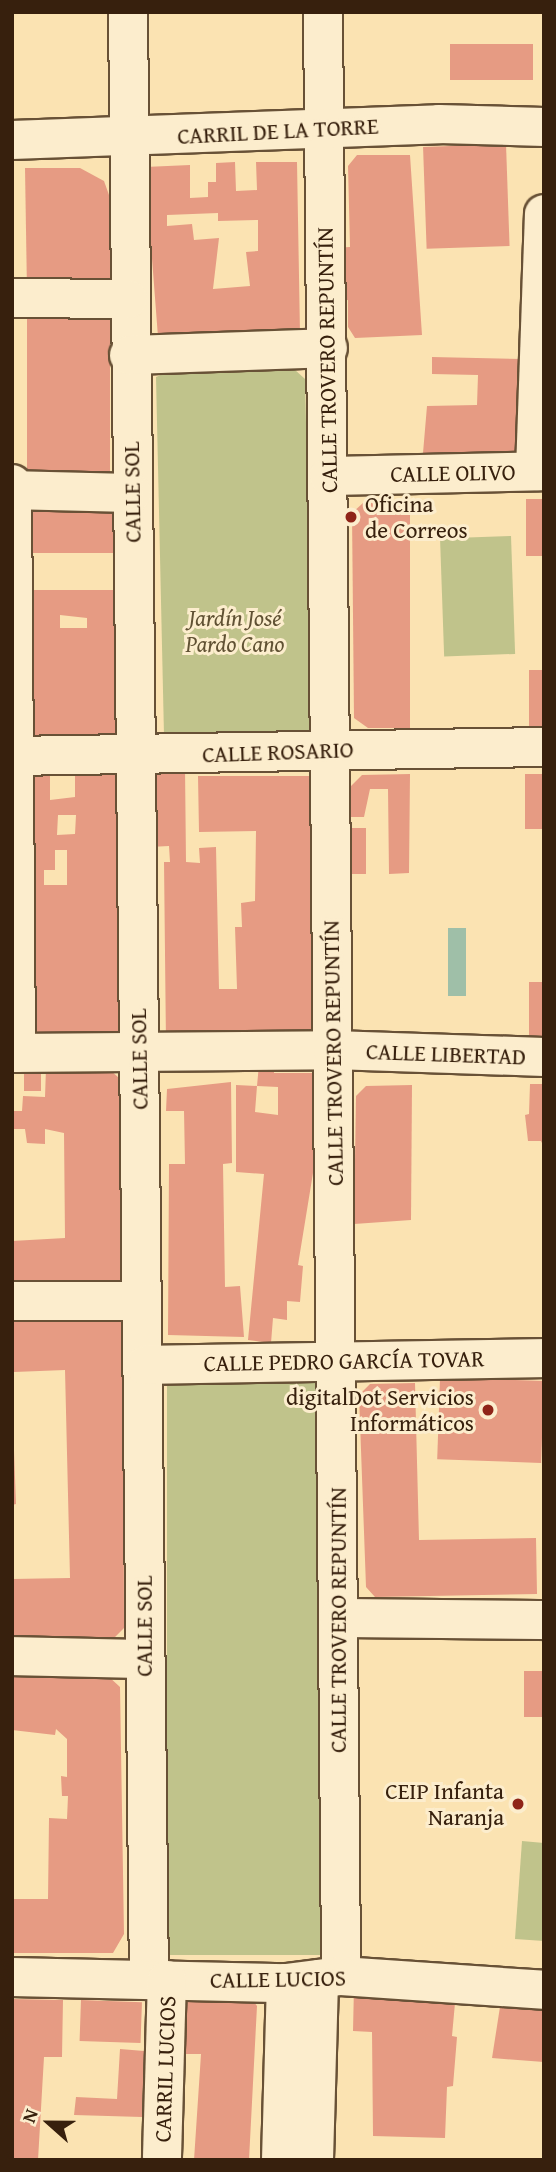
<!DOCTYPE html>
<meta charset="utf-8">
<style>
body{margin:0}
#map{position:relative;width:556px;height:2172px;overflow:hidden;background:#fbe3b2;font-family:"Gentium Book Plus",serif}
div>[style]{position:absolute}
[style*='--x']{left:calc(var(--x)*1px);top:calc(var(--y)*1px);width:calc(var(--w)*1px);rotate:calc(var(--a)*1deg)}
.green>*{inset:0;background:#c0c38b;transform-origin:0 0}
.water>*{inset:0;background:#9fbfa8;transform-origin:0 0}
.building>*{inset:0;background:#e69b83;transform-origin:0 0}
.roads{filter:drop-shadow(2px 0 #685136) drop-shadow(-2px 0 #685136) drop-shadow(0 2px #685136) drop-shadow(0 -2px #685136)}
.minor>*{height:38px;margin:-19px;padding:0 19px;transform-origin:19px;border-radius:19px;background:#fcedcd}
.dots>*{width:19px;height:19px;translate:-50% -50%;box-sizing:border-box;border:4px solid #fcedcd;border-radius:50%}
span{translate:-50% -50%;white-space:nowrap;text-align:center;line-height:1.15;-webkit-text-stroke:6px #fcedcd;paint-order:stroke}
.street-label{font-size:23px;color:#37200d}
.poi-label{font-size:23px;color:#37200d}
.left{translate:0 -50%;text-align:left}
.right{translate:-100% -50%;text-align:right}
.park-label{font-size:23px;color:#605133;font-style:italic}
.frame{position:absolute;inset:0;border:14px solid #37200d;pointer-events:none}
.north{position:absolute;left:14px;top:2088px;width:70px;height:70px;-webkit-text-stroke:5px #fcedcd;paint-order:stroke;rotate:291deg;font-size:19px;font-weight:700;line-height:28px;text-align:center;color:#37200d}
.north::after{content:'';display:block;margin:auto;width:24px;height:32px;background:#37200d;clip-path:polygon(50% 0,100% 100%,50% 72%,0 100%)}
</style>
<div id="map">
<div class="green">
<div style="clip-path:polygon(294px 369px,305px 379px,313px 727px,310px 732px,164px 735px,156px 377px,172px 370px)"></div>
<div style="left:511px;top:536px;width:118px;height:71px;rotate:88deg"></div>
<div style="left:321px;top:1368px;width:587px;height:154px;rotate:90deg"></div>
<div style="clip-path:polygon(522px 1841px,544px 1843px,544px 1941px,515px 1939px)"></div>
</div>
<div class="water">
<div style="left:448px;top:928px;width:18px;height:68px"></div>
</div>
<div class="building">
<div style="left:533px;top:44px;width:36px;height:83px;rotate:90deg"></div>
<div style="left:506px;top:144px;width:102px;height:83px;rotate:88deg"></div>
<div style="clip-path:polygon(357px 155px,410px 155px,422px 335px,355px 338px,348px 327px,348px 300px,332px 301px,330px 248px,350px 247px,348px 166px)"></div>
<div style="clip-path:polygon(evenodd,235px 162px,236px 191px,257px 190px,256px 162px,297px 162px,300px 333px,158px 337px,145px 167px,190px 165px,190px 198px,208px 197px,208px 182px,216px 182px,216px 163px,235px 162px,218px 213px,218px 221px,258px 220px,258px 251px,246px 252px,250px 286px,213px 289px,219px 238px,194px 240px,192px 224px,167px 226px,167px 215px,218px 213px)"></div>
<div style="clip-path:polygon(25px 168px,80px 168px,104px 181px,109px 195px,111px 292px,27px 291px)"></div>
<div style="left:27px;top:306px;width:83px;height:175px"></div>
<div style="clip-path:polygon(432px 357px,522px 359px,517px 454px,423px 453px,427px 406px,477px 405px,478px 375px,432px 374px)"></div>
<div style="left:526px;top:499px;width:18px;height:57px"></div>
<div style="clip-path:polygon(410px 502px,410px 728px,368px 728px,354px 718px,352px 513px,363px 503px)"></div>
<div style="left:114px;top:509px;width:44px;height:97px;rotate:90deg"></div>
<div style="clip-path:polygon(evenodd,19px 590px,114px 590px,116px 735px,22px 737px,19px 590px,60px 615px,87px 618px,87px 628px,60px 628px,60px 615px)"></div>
<div style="left:529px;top:670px;width:15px;height:56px"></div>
<div style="clip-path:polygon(185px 767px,186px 862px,200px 863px,199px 848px,216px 847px,219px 989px,237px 989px,235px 927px,242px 927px,241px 903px,255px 901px,256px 831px,199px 832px,198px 776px,310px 776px,314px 1041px,166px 1044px,164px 862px,170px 862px,169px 846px,149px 847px,149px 768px)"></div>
<div style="clip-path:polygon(evenodd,23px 769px,50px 769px,50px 800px,75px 797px,75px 769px,117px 769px,119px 1046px,23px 1045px,23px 769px,58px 815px,76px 815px,75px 834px,57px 835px,58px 815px,23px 769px,55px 850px,67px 850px,67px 885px,44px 885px,44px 870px,55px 870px,55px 850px)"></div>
<div style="clip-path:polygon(410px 774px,409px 873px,389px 874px,388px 789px,370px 789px,364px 817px,351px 817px,351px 786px,362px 775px)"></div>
<div style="left:525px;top:774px;width:19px;height:55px"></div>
<div style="left:351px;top:828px;width:15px;height:46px"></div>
<div style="left:529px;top:982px;width:15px;height:56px"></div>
<div style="clip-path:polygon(259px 1064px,274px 1064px,274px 1073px,314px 1073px,313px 1173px,298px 1265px,303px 1266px,300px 1302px,287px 1301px,287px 1320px,273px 1318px,271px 1343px,248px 1340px,264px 1174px,236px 1172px,236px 1085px,257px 1086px,255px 1112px,278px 1115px,278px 1087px,257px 1086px)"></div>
<div style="left:24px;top:1068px;width:17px;height:23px"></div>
<div style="clip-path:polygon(46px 1068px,110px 1070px,119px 1078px,121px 1286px,12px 1296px,12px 1241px,65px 1238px,64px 1133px,45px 1129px,45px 1144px,27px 1143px,25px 1129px,12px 1129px,12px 1111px,22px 1111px,23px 1096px,45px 1097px)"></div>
<div style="clip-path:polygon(231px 1082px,232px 1163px,223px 1164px,225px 1287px,240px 1286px,244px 1337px,168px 1335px,169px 1164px,185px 1164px,184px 1111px,166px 1111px,167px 1089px)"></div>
<div style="clip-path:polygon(530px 1084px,544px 1084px,544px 1147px,541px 1141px,528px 1141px,525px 1115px,529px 1114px)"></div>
<div style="clip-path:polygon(412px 1085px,411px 1220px,354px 1224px,356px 1096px,366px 1086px)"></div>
<div style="clip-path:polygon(113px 1314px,123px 1324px,124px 1628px,113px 1639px,12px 1639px,12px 1579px,70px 1578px,65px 1370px,14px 1372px,12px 1315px)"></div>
<div style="left:544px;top:1381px;width:82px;height:104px;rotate:92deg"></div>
<div style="clip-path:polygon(415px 1383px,419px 1540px,536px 1538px,537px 1594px,375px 1597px,366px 1587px,359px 1395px,370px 1384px)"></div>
<div style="clip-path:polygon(12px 1451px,14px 1451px,16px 1504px,12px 1505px)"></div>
<div style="left:524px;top:1671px;width:20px;height:46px"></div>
<div style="clip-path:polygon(12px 1676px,108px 1676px,120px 1687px,124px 1934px,113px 1953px,12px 1953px,12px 1899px,48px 1899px,49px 1818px,67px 1819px,68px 1796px,62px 1796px,61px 1776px,67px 1777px,67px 1739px,56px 1729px,55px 1735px,12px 1730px)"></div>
<div style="clip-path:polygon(354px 1986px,456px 1992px,452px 2036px,457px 2037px,453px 2086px,447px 2087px,445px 2138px,373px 2136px,372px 2032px,353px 2031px)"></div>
<div style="clip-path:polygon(502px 1994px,544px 1996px,544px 2062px,492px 2058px)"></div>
<div style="clip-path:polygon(177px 1997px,251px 1998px,257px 2006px,249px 2160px,194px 2160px,201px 2054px,177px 2054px)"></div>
<div style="clip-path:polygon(12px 1999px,63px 2000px,62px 2057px,44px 2057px,38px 2160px,12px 2160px)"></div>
<div style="left:81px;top:2000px;width:61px;height:41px;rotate:2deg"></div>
<div style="clip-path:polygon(120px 2049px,144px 2051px,142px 2117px,74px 2115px,76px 2097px,117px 2099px)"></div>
</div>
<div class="roads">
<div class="minor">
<div style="--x:128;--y:12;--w:1968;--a:89.39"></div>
<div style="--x:323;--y:12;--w:1964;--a:89.47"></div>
<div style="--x:12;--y:140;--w:427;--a:-2.1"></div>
<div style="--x:439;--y:124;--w:105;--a:1.6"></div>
<div style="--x:12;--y:298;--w:116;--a:0.5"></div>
<div style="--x:129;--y:355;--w:199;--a:-2"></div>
<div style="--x:535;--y:471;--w:257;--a:-88"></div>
<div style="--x:329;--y:476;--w:215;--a:-1.3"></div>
<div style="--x:12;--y:484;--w:569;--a:89.6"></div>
<div style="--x:12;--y:490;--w:120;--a:1.4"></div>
<div style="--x:12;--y:756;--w:532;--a:-0.97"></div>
<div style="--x:12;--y:1053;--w:321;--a:-0.5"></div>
<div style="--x:333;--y:1050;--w:211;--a:1.9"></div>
<div style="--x:12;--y:1301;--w:129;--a:0"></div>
<div style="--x:145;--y:1365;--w:399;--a:-1"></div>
<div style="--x:339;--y:1618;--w:205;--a:0.6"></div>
<div style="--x:12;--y:1656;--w:131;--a:1.3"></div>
<div style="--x:12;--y:1977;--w:274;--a:1.3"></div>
<div style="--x:286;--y:1983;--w:55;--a:-7.3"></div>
<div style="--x:341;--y:1976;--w:203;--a:3.9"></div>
<div style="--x:162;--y:2157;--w:177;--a:-88.4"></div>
<div style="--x:281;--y:2160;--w:177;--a:-88.4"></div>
<div style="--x:314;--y:2160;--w:181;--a:-88.4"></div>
</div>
</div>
<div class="dots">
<div style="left:351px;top:517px;background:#8f2418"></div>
<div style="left:488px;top:1410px;background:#8f2418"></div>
<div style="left:518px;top:1804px;background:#8f2418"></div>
</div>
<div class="street-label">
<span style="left:278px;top:131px;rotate:-3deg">CARRIL DE LA TORRE</span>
<span style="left:327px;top:360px;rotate:-91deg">CALLE TROVERO REPUNTÍN</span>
<span style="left:453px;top:473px;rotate:-1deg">CALLE OLIVO</span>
<span style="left:132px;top:492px;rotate:-91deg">CALLE SOL</span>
<span style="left:278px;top:752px;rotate:-2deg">CALLE ROSARIO</span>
<span style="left:333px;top:1053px;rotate:-91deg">CALLE TROVERO REPUNTÍN</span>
<span style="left:446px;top:1054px;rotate:2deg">CALLE LIBERTAD</span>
<span style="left:139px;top:1059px;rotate:-91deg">CALLE SOL</span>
<span style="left:344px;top:1361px;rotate:-1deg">CALLE PEDRO GARCÍA TOVAR</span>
<span style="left:338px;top:1620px;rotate:-90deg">CALLE TROVERO REPUNTÍN</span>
<span style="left:144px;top:1626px;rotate:-90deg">CALLE SOL</span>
<span style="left:278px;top:1979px;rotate:-1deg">CALLE LUCIOS</span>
<span style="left:165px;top:2069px;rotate:-88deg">CARRIL LUCIOS</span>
</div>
<div class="poi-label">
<span class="left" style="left:365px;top:517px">Oficina<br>de Correos</span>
<span class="right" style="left:474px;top:1410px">digitalDot Servicios<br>Informáticos</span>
<span class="right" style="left:504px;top:1804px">CEIP Infanta<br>Naranja</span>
</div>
<div class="park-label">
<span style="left:235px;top:631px">Jardín José<br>Pardo Cano</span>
</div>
<div class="frame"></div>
<div class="north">N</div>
</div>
